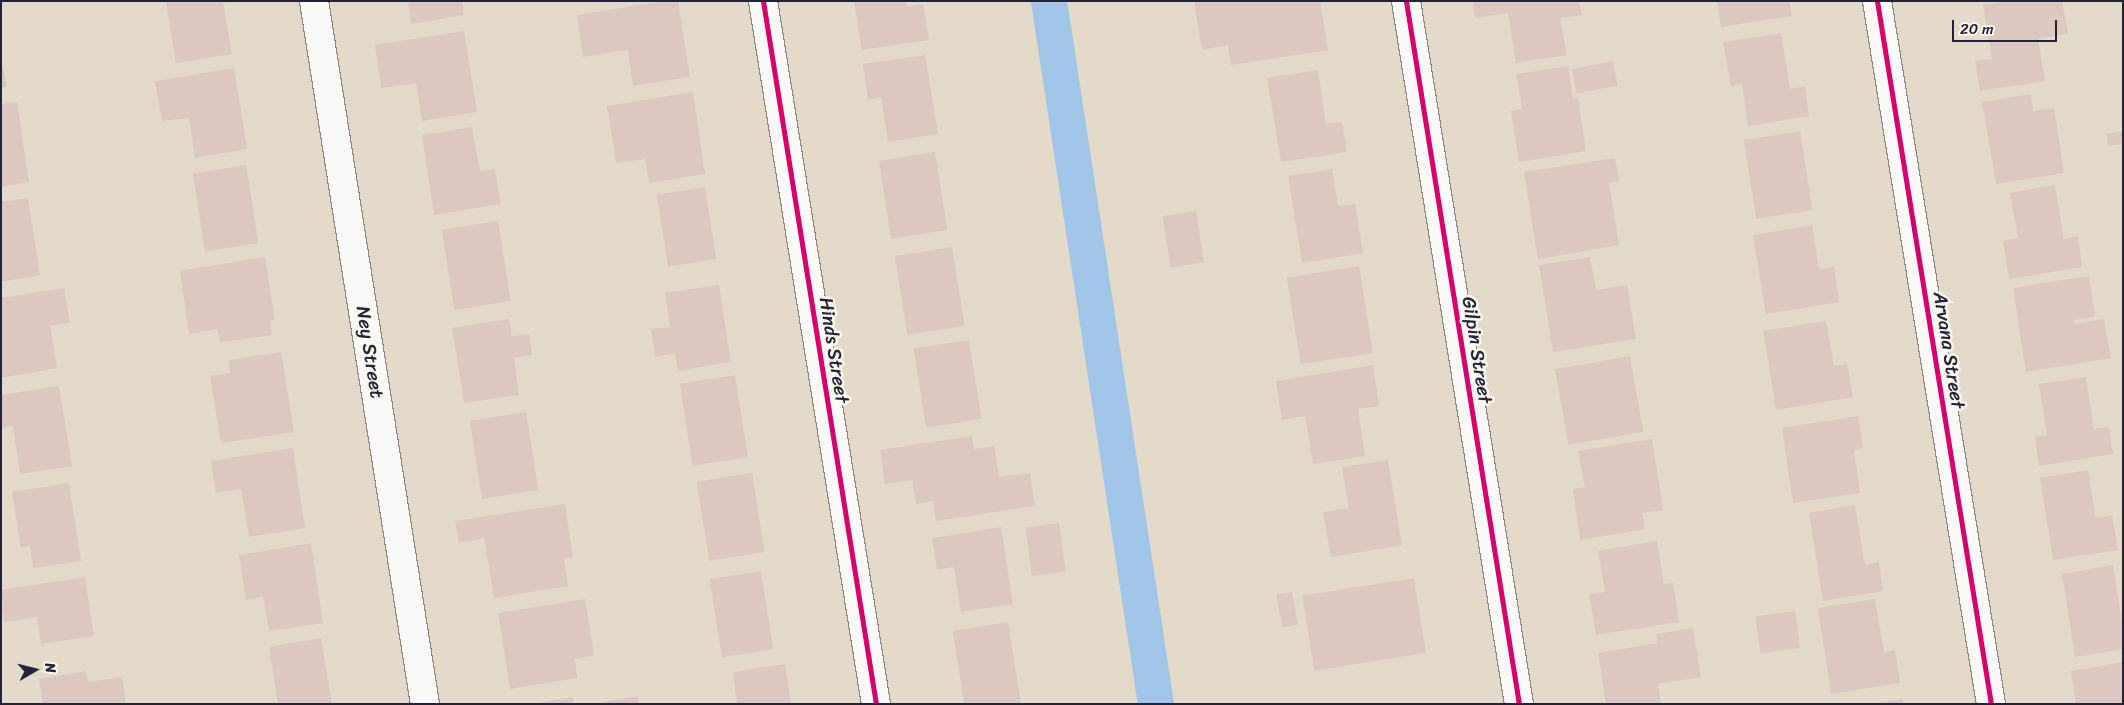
<!DOCTYPE html>
<style>
body{margin:0}
#map{position:relative;width:2124px;height:705px;overflow:hidden;background:#e4dac9;font-family:Sriracha,sans-serif}
div>[style]{position:absolute}
[style*='--x']{left:calc(var(--x)*1px);top:calc(var(--y)*1px);width:calc(var(--w)*1px);rotate:calc(var(--a)*1deg)}
.canal>*{height:36px;margin:-18px;padding:0 18px;transform-origin:18px;border-radius:18px;background:#a0c5e7}
.building>*{inset:0;background:#dcc8c0;transform-origin:0 0}
.roads{filter:drop-shadow(1px 0 #8c8783) drop-shadow(-1px 0 #8c8783) drop-shadow(0 1px #8c8783) drop-shadow(0 -1px #8c8783)}
.minor>*{height:28px;margin:-14px;padding:0 14px;transform-origin:14px;border-radius:14px;background:#fbf9f7}
.cycleway>*{height:5px;margin:-2.5px;padding:0 2.5px;transform-origin:2.5px;border-radius:2.5px;background:#d6006c}
span{translate:-50% -50%;white-space:nowrap;text-align:center;line-height:1.15;-webkit-text-stroke:5px #fbf7ec;paint-order:stroke}
.street-label{font-size:19px;color:#22223b}
.frame{position:absolute;inset:0;border:2px solid #22223b;pointer-events:none}
.north{position:absolute;left:10px;top:645px;width:50px;height:50px;-webkit-text-stroke:4px #fbf7ec;paint-order:stroke;rotate:82deg;font-size:14px;font-weight:700;line-height:20px;text-align:center;color:#22223b}
.north::after{content:'';display:block;margin:auto;width:18px;height:22px;background:#22223b;clip-path:polygon(50% 0,100% 100%,50% 72%,0 100%)}
.scale{position:absolute;left:1952px;top:20px;width:105px;height:22px;box-sizing:border-box;border:2px solid #22223b;border-top:0;padding-left:6px;font-size:15px;line-height:18px;white-space:nowrap;color:#22223b;-webkit-text-stroke:4px #fbf7ec;paint-order:stroke}
</style>
<div id="map">
<div class="canal">
<div style="--x:1049;--y:1;--w:711;--a:81.35"></div>
</div>
<div class="building">
<div style="clip-path:polygon(166px 1px,223px 1px,232px 54px,176px 63px)"></div>
<div style="clip-path:polygon(408px 1px,462px 1px,464px 15px,411px 24px)"></div>
<div style="clip-path:polygon(665px 1px,678px 1px,690px 77px,633px 86px,628px 50px,583px 57px,577px 15px)"></div>
<div style="clip-path:polygon(854px 1px,906px 1px,907px 7px,923px 4px,929px 40px,862px 50px)"></div>
<div style="clip-path:polygon(1194px 1px,1320px 1px,1328px 50px,1231px 65px,1228px 45px,1202px 50px)"></div>
<div style="clip-path:polygon(1473px 1px,1579px 1px,1582px 15px,1560px 18px,1567px 55px,1516px 63px,1508px 13px,1475px 18px)"></div>
<div style="clip-path:polygon(1717px 1px,1789px 1px,1792px 16px,1721px 27px)"></div>
<div style="clip-path:polygon(2006px 1px,2062px 1px,2068px 34px,2038px 39px,2045px 81px,1980px 91px,1975px 61px,1992px 59px,1983px 5px)"></div>
<div style="clip-path:polygon(464px 31px,477px 112px,422px 121px,416px 83px,381px 88px,375px 45px)"></div>
<div style="clip-path:polygon(1781px 33px,1790px 89px,1805px 86px,1809px 116px,1748px 126px,1742px 84px,1731px 86px,1723px 42px)"></div>
<div style="clip-path:polygon(925px 55px,938px 134px,888px 142px,881px 97px,868px 100px,863px 64px)"></div>
<div style="clip-path:polygon(1px 60px,7px 87px,1px 88px)"></div>
<div style="left:1613px;top:61px;width:25px;height:42px;rotate:79deg"></div>
<div style="clip-path:polygon(1568px 66px,1573px 99px,1578px 98px,1586px 151px,1519px 162px,1511px 111px,1522px 109px,1516px 74px)"></div>
<div style="clip-path:polygon(234px 68px,247px 149px,195px 158px,189px 118px,162px 121px,155px 81px)"></div>
<div style="clip-path:polygon(1318px 70px,1326px 124px,1342px 122px,1347px 152px,1281px 162px,1267px 78px)"></div>
<div style="clip-path:polygon(693px 92px,705px 174px,649px 183px,645px 159px,616px 163px,607px 106px)"></div>
<div style="clip-path:polygon(2031px 94px,2033px 111px,2054px 108px,2064px 173px,1996px 184px,1982px 102px)"></div>
<div style="clip-path:polygon(17px 102px,29px 182px,1px 187px,1px 104px)"></div>
<div style="clip-path:polygon(472px 127px,480px 171px,495px 169px,501px 204px,434px 215px,422px 135px)"></div>
<div style="left:1800px;top:131px;width:80px;height:57px;rotate:81deg"></div>
<div style="clip-path:polygon(2123px 131px,2123px 144px,2108px 146px,2107px 134px)"></div>
<div style="left:935px;top:152px;width:79px;height:57px;rotate:81deg"></div>
<div style="clip-path:polygon(1615px 158px,1619px 181px,1609px 183px,1619px 245px,1538px 259px,1524px 172px)"></div>
<div style="left:246px;top:165px;width:79px;height:54px;rotate:81deg"></div>
<div style="clip-path:polygon(1332px 169px,1338px 206px,1355px 204px,1363px 253px,1302px 263px,1288px 176px)"></div>
<div style="clip-path:polygon(2055px 185px,2064px 239px,2078px 236px,2082px 267px,2009px 279px,2003px 241px,2018px 238px,2010px 193px)"></div>
<div style="left:705px;top:187px;width:73px;height:49px;rotate:81deg"></div>
<div style="clip-path:polygon(28px 198px,40px 275px,1px 282px,1px 202px)"></div>
<div style="left:1196px;top:211px;width:52px;height:34px;rotate:81deg"></div>
<div style="left:498px;top:221px;width:81px;height:57px;rotate:81deg"></div>
<div style="clip-path:polygon(1812px 225px,1819px 269px,1834px 267px,1839px 302px,1766px 314px,1753px 235px)"></div>
<div style="left:952px;top:247px;width:80px;height:58px;rotate:81deg"></div>
<div style="clip-path:polygon(265px 257px,275px 320px,270px 321px,272px 335px,220px 342px,217px 329px,189px 334px,180px 271px)"></div>
<div style="clip-path:polygon(1590px 257px,1596px 290px,1627px 285px,1636px 339px,1553px 352px,1539px 265px)"></div>
<div style="left:1359px;top:266px;width:88px;height:73px;rotate:81deg"></div>
<div style="clip-path:polygon(2089px 276px,2095px 317px,2074px 320px,2075px 324px,2104px 319px,2111px 358px,2026px 372px,2013px 288px)"></div>
<div style="clip-path:polygon(719px 285px,731px 362px,678px 371px,675px 353px,655px 357px,651px 329px,670px 327px,665px 293px)"></div>
<div style="clip-path:polygon(64px 288px,70px 323px,50px 326px,57px 368px,1px 378px,1px 298px)"></div>
<div style="clip-path:polygon(509px 319px,512px 336px,529px 334px,532px 355px,514px 358px,519px 395px,464px 403px,452px 328px)"></div>
<div style="clip-path:polygon(1826px 321px,1834px 366px,1847px 364px,1853px 397px,1776px 410px,1763px 331px)"></div>
<div style="left:969px;top:340px;width:80px;height:56px;rotate:81deg"></div>
<div style="clip-path:polygon(281px 352px,294px 432px,221px 443px,210px 376px,230px 373px,229px 360px)"></div>
<div style="left:1630px;top:356px;width:77px;height:76px;rotate:80deg"></div>
<div style="clip-path:polygon(1373px 365px,1379px 406px,1358px 409px,1365px 456px,1313px 464px,1305px 416px,1282px 420px,1276px 381px)"></div>
<div style="left:735px;top:375px;width:83px;height:56px;rotate:81deg"></div>
<div style="clip-path:polygon(2086px 377px,2094px 429px,2109px 427px,2113px 454px,2039px 466px,2035px 437px,2047px 435px,2039px 384px)"></div>
<div style="clip-path:polygon(59px 386px,72px 466px,20px 474px,13px 426px,2px 428px,1px 395px)"></div>
<div style="left:526px;top:412px;width:79px;height:57px;rotate:81deg"></div>
<div style="clip-path:polygon(1858px 416px,1863px 448px,1854px 450px,1860px 493px,1793px 503px,1782px 428px)"></div>
<div style="clip-path:polygon(972px 436px,974px 449px,994px 446px,999px 477px,1030px 473px,1035px 506px,936px 521px,933px 501px,916px 504px,912px 480px,885px 484px,880px 450px)"></div>
<div style="clip-path:polygon(1652px 439px,1663px 510px,1642px 513px,1645px 529px,1580px 540px,1573px 489px,1585px 487px,1578px 451px)"></div>
<div style="clip-path:polygon(293px 448px,305px 528px,249px 537px,241px 489px,216px 493px,211px 461px)"></div>
<div style="clip-path:polygon(1388px 460px,1402px 545px,1331px 557px,1323px 512px,1349px 508px,1342px 467px)"></div>
<div style="clip-path:polygon(2088px 470px,2096px 518px,2112px 515px,2118px 550px,2053px 560px,2040px 478px)"></div>
<div style="left:752px;top:473px;width:80px;height:56px;rotate:81deg"></div>
<div style="clip-path:polygon(69px 483px,81px 561px,33px 568px,30px 546px,21px 548px,12px 492px)"></div>
<div style="clip-path:polygon(565px 504px,573px 557px,564px 559px,568px 586px,494px 598px,484px 538px,459px 543px,455px 521px)"></div>
<div style="clip-path:polygon(1855px 505px,1865px 565px,1879px 562px,1883px 591px,1823px 601px,1809px 513px)"></div>
<div style="left:1059px;top:523px;width:49px;height:34px;rotate:82deg"></div>
<div style="clip-path:polygon(1001px 527px,1013px 604px,961px 612px,954px 567px,937px 570px,932px 538px)"></div>
<div style="clip-path:polygon(1657px 541px,1664px 584px,1673px 583px,1679px 622px,1596px 635px,1589px 594px,1605px 592px,1598px 551px)"></div>
<div style="clip-path:polygon(311px 543px,323px 623px,269px 631px,263px 597px,246px 600px,239px 555px)"></div>
<div style="clip-path:polygon(2113px 565px,2123px 628px,2123px 649px,2075px 657px,2062px 574px)"></div>
<div style="left:761px;top:571px;width:79px;height:52px;rotate:81deg"></div>
<div style="clip-path:polygon(85px 577px,94px 636px,41px 644px,37px 617px,4px 622px,1px 590px)"></div>
<div style="left:1414px;top:578px;width:76px;height:113px;rotate:81deg"></div>
<div style="left:1292px;top:592px;width:33px;height:16px;rotate:79deg"></div>
<div style="clip-path:polygon(585px 599px,594px 655px,575px 659px,577px 678px,510px 689px,498px 613px)"></div>
<div style="clip-path:polygon(1875px 599px,1884px 652px,1895px 650px,1900px 683px,1831px 694px,1818px 608px)"></div>
<div style="left:1795px;top:611px;width:37px;height:40px;rotate:82deg"></div>
<div style="left:1008px;top:622px;width:83px;height:56px;rotate:81deg"></div>
<div style="clip-path:polygon(1693px 628px,1701px 677px,1658px 684px,1661px 704px,1606px 704px,1598px 653px,1657px 643px,1656px 634px)"></div>
<div style="clip-path:polygon(321px 638px,332px 704px,278px 704px,269px 647px)"></div>
<div style="clip-path:polygon(2123px 662px,2123px 704px,2076px 704px,2071px 671px)"></div>
<div style="clip-path:polygon(785px 664px,791px 704px,737px 704px,733px 672px)"></div>
<div style="clip-path:polygon(86px 671px,88px 682px,122px 677px,126px 704px,43px 704px,39px 679px)"></div>
<div style="clip-path:polygon(638px 696px,639px 704px,602px 704px,601px 702px)"></div>
<div style="clip-path:polygon(573px 697px,574px 704px,539px 704px,539px 703px)"></div>
<div style="clip-path:polygon(1903px 699px,1903px 704px,1877px 704px,1877px 703px)"></div>
</div>
<div class="roads">
<div class="minor">
<div style="--x:314;--y:1;--w:712;--a:81.03"></div>
<div style="--x:763;--y:1;--w:712;--a:80.87"></div>
<div style="--x:1406;--y:1;--w:712;--a:80.87"></div>
<div style="--x:1877;--y:1;--w:712;--a:80.79"></div>
</div>
</div>
<div class="cycleway">
<div style="--x:763;--y:1;--w:712;--a:80.87"></div>
<div style="--x:1406;--y:1;--w:712;--a:80.87"></div>
<div style="--x:1877;--y:1;--w:712;--a:80.79"></div>
</div>
<div class="street-label">
<span style="left:834px;top:350px;rotate:81deg">Hinds Street</span>
<span style="left:1477px;top:350px;rotate:81deg">Gilpin Street</span>
<span style="left:1949px;top:350px;rotate:81deg">Arvana Street</span>
<span style="left:370px;top:352px;rotate:81deg">Ney Street</span>
</div>
<div class="frame"></div>
<div class="north">N</div>
<div class="scale">20 m</div>
</div>
